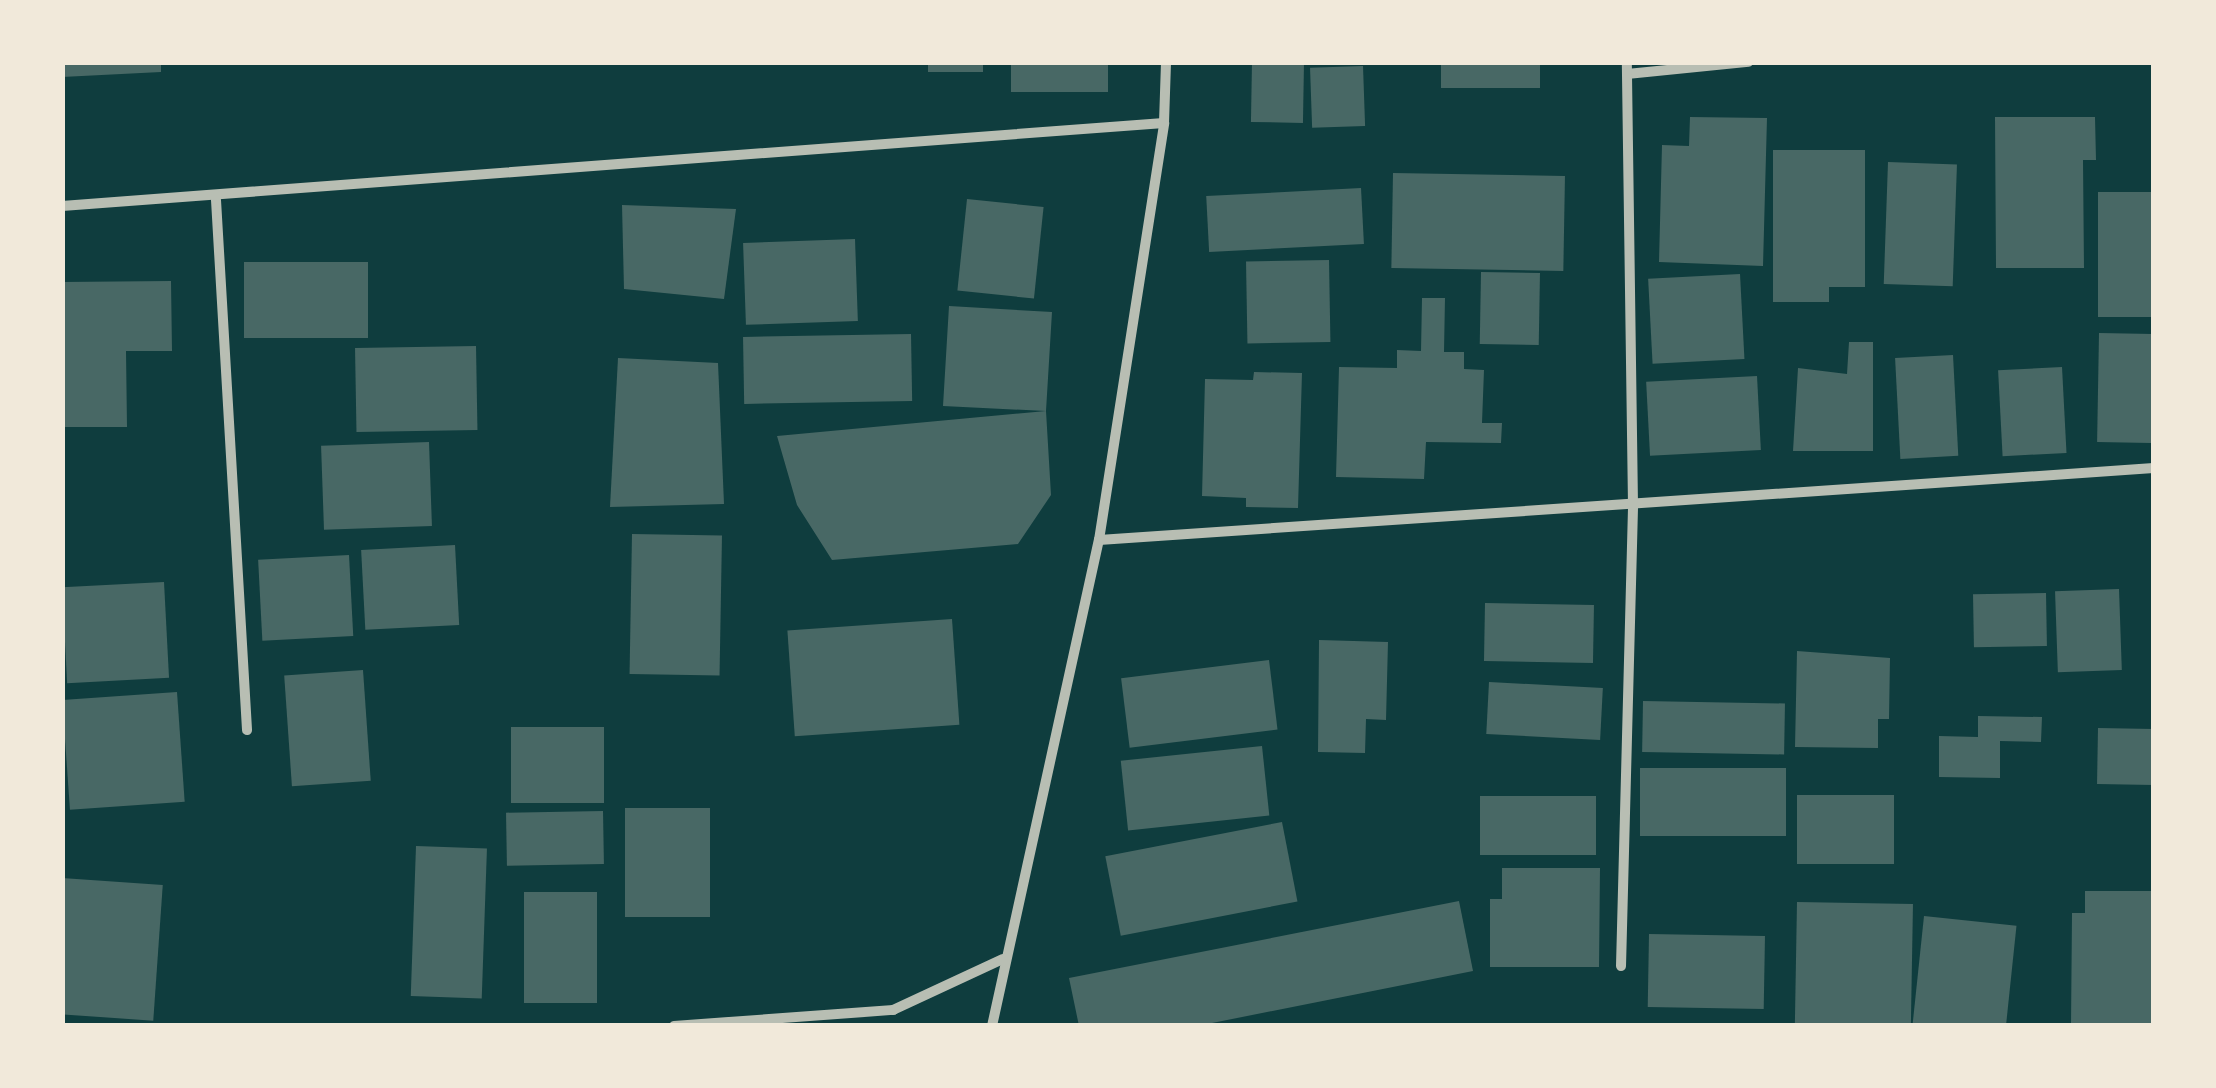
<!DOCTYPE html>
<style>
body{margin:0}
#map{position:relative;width:2216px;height:1088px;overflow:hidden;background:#0f3d3e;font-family:Karla,sans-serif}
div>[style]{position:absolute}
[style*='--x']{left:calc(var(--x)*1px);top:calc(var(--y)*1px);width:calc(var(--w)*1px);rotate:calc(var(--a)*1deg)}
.building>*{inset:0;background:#486865;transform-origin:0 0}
.minor>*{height:10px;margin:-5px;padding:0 5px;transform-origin:5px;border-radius:5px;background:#b8beb3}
span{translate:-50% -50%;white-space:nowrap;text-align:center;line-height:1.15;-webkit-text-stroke:10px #f1e9da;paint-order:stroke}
.frame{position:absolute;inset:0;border:65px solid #f1e9da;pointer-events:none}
</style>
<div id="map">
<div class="building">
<div style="clip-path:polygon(62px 62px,161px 62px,161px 72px,62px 77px)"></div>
<div style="left:928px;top:62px;width:55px;height:10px"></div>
<div style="left:1011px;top:62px;width:97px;height:30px"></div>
<div style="left:1252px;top:62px;width:52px;height:60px;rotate:1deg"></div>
<div style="left:1441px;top:62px;width:99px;height:26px"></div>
<div style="left:1363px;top:66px;width:60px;height:53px;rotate:88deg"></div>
<div style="clip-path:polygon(1690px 117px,1767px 118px,1763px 266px,1659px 262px,1662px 145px,1689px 146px)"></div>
<div style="clip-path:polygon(1995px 117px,2095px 117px,2096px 160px,2083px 160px,2084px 268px,1996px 268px)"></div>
<div style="clip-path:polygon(1773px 150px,1865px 150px,1865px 287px,1829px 287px,1829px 302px,1773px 302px)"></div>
<div style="left:1888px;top:162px;width:69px;height:122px;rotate:2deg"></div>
<div style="left:1393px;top:173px;width:172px;height:95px;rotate:1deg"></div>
<div style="left:1361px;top:188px;width:56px;height:155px;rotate:87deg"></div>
<div style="left:2154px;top:192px;width:125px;height:56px;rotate:90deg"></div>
<div style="left:967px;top:199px;width:77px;height:92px;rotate:6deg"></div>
<div style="clip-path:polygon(622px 205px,736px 209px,724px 299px,624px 289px)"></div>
<div style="left:855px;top:239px;width:82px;height:112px;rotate:88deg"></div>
<div style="left:1329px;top:260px;width:82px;height:83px;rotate:89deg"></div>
<div style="left:244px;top:262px;width:124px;height:76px"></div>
<div style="left:1481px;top:272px;width:59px;height:72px;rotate:1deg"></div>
<div style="left:1740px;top:274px;width:85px;height:92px;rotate:87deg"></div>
<div style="clip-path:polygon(171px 281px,172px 351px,126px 351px,127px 427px,62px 427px,62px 282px)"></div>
<div style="clip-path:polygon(1422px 298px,1445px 298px,1444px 352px,1464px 352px,1464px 369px,1484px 370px,1482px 423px,1502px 423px,1501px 443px,1426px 442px,1424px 479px,1336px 477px,1339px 367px,1397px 368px,1397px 350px,1421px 351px)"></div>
<div style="clip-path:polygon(949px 306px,1052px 312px,1046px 411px,1051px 495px,1018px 544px,832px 560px,797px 505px,777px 436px,1046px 411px,943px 406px)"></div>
<div style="left:2099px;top:333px;width:54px;height:109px;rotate:1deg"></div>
<div style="left:911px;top:334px;width:67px;height:168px;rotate:89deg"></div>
<div style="clip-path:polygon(1849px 342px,1873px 342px,1873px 451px,1793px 451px,1798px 368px,1847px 374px)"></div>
<div style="left:476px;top:346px;width:84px;height:121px;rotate:89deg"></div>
<div style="left:1953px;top:355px;width:101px;height:58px;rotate:87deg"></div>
<div style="clip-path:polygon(618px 358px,718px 363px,724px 504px,610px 507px)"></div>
<div style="left:2062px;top:367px;width:86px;height:64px;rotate:87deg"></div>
<div style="clip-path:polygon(1254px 372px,1302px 373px,1298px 508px,1246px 507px,1246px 498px,1202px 496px,1205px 379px,1253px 380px)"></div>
<div style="left:1757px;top:376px;width:74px;height:111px;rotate:87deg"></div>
<div style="left:429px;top:442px;width:84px;height:108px;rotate:88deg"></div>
<div style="left:632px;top:534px;width:90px;height:140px;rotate:1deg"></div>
<div style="left:455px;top:545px;width:80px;height:94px;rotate:87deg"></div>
<div style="left:349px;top:555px;width:81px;height:91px;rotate:87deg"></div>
<div style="left:164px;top:582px;width:96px;height:102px;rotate:87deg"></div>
<div style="left:2119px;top:589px;width:81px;height:64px;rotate:88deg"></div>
<div style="left:2046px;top:593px;width:53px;height:73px;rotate:89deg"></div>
<div style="left:1485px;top:603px;width:109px;height:58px;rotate:1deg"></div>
<div style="left:952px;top:619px;width:106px;height:165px;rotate:86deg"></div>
<div style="clip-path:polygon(1319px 640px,1388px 642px,1386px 720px,1366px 719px,1365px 753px,1318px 752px)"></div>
<div style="clip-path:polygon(1797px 651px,1890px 658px,1889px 719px,1878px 719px,1878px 748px,1795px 747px)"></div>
<div style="left:1269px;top:660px;width:70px;height:149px;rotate:83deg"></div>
<div style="left:363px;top:670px;width:111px;height:79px;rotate:86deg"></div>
<div style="left:1489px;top:682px;width:114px;height:52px;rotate:3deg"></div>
<div style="left:177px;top:692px;width:110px;height:115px;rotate:86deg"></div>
<div style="left:1643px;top:701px;width:142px;height:51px;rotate:1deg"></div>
<div style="clip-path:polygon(1978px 716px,2042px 717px,2041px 742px,2000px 741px,2000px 778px,1939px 777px,1939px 736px,1978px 737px)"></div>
<div style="left:511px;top:727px;width:93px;height:76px"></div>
<div style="left:2098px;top:728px;width:56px;height:56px;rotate:1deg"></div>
<div style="left:1262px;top:746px;width:70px;height:142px;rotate:84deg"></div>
<div style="left:1786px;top:768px;width:68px;height:146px;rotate:90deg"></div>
<div style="left:1894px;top:795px;width:69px;height:97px;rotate:90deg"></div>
<div style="left:1480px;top:796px;width:116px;height:59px"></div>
<div style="left:625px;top:808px;width:85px;height:109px"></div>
<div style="left:603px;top:811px;width:53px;height:97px;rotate:89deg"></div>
<div style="left:1282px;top:822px;width:81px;height:180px;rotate:79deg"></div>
<div style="left:416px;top:846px;width:71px;height:150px;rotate:2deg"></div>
<div style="clip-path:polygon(1502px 868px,1600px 868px,1599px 967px,1490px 967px,1490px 899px,1502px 899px)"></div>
<div style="left:62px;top:878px;width:101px;height:136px;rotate:4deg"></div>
<div style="clip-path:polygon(2085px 891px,2154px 891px,2154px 1026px,2071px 1026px,2072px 913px,2085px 913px)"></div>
<div style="left:524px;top:892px;width:73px;height:111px"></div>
<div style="clip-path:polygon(1459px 901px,1473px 971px,1197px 1026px,1079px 1026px,1069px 978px)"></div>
<div style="left:1797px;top:902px;width:116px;height:124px;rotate:1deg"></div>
<div style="left:1924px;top:916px;width:93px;height:110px;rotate:6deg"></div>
<div style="left:1649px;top:934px;width:116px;height:73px;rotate:1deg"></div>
</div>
<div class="minor">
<div style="--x:1627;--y:74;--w:122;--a:-5.7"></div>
<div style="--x:216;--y:200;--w:531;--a:86.65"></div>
<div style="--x:62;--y:206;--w:1105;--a:-4.31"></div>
<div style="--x:1099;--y:540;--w:1057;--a:-3.9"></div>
<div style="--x:1621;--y:966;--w:461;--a:-88.5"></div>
<div style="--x:1633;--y:505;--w:443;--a:-90.8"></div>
<div style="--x:674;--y:1026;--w:220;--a:-4.2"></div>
<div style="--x:893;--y:1010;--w:121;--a:-24.9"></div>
<div style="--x:992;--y:1026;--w:498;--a:-77.6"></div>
<div style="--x:1099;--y:540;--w:422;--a:-81.1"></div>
<div style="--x:1164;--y:123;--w:61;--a:-88.1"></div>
</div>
<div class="frame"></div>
</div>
